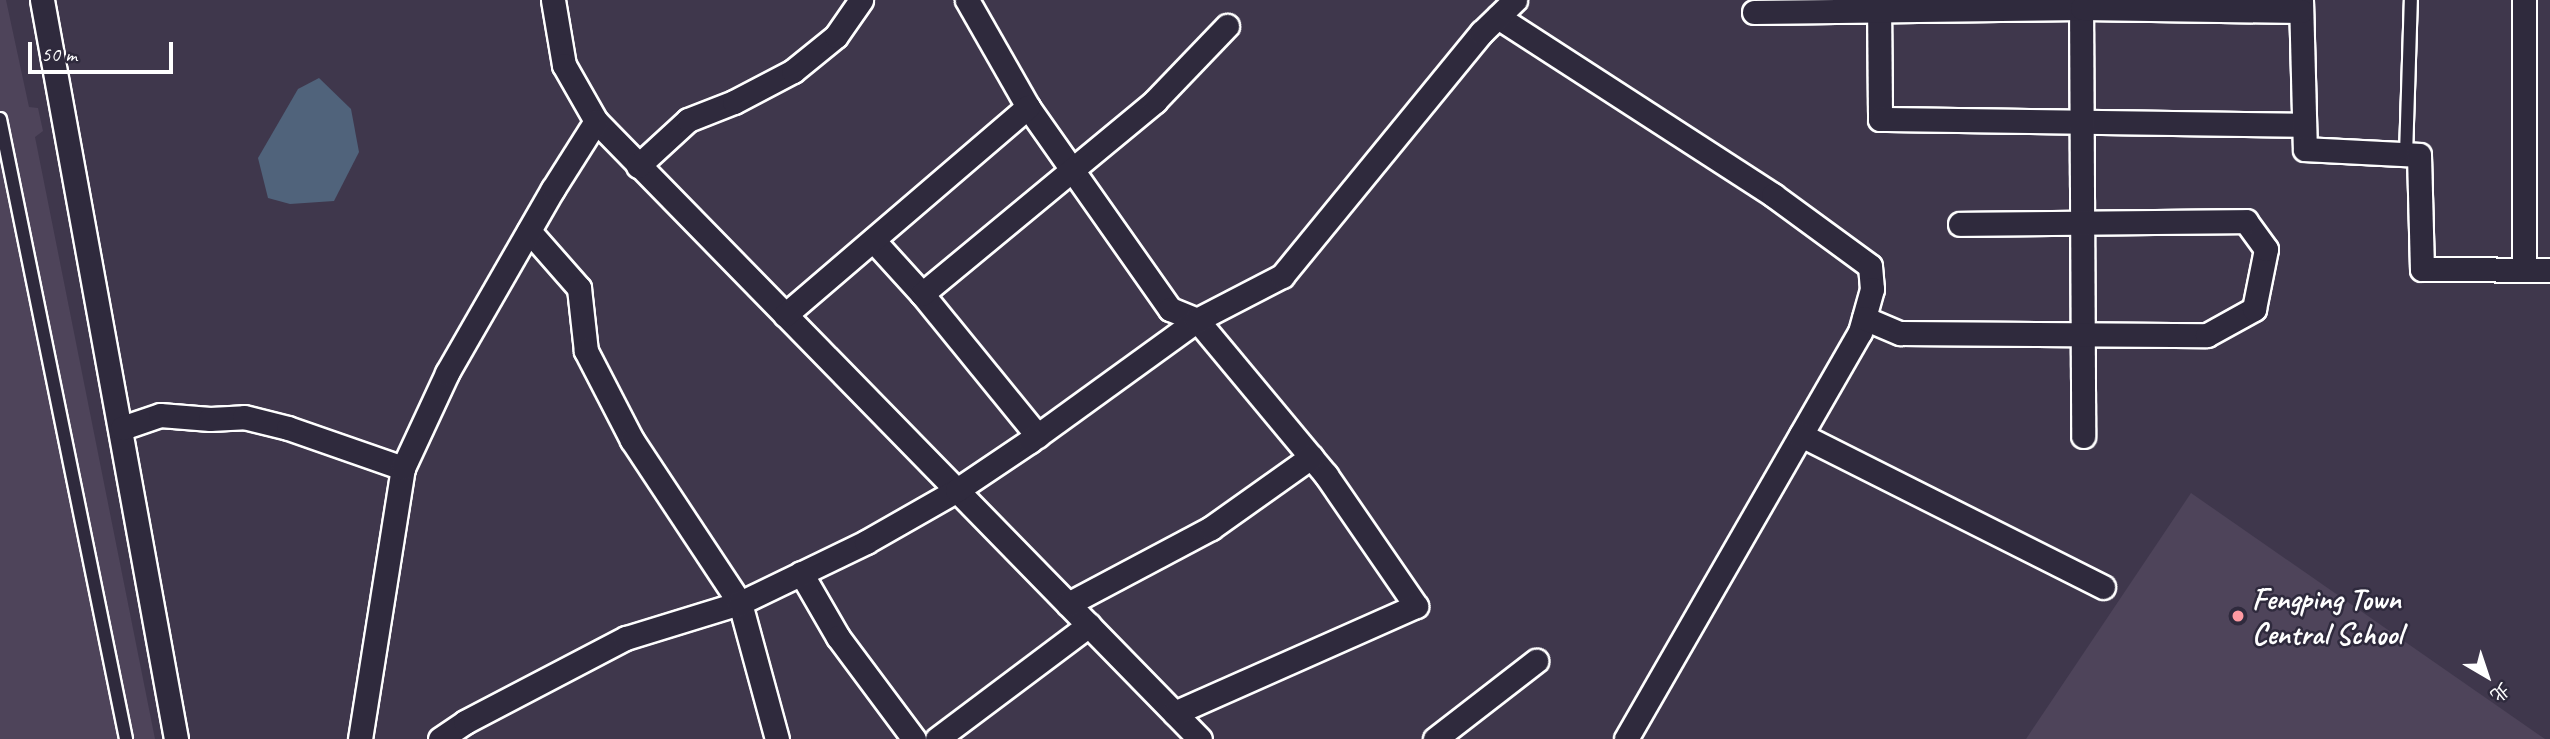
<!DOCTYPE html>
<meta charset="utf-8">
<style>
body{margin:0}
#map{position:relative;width:2550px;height:739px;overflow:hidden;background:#3f374c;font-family:Caveat,"LXGW WenKai TC",sans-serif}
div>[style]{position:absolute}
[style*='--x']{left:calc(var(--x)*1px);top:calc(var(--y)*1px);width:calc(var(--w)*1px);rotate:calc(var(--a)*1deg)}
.built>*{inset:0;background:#4e445a}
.water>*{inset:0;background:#50637b}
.roads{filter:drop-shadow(2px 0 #fff) drop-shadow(-2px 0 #fff) drop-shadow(0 2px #fff) drop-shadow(0 -2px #fff)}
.lane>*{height:12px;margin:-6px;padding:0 6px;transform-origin:6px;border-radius:6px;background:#2f2a3d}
.street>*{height:23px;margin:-11.5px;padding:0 11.5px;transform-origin:11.5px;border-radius:11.5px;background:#2f2a3d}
.dots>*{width:19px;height:19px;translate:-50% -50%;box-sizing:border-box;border:4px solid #2f2a3d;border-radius:50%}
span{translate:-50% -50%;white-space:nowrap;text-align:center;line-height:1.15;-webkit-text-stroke:5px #2f2a3d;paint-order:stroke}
.poi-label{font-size:30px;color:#fff;font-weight:700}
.left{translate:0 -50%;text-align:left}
.north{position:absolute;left:2452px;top:641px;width:70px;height:70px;-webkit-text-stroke:5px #2f2a3d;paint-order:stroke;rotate:141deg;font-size:19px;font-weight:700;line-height:28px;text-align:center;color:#fff}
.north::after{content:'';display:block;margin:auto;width:24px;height:32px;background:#fff;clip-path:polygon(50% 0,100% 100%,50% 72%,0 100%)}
.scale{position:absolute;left:28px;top:42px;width:145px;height:32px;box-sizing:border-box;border:4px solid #fff;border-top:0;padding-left:9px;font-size:21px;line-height:24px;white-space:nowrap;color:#fff;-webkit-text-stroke:5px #2f2a3d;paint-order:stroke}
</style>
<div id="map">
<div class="built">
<div style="clip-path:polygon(0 0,6px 0,29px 107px,38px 108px,43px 131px,35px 137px,155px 739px,0 739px)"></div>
<div style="clip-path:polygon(2191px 493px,2545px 739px,2026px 739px)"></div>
</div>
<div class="water">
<div style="clip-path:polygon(319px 78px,351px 109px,359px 152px,334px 201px,290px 204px,268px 198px,258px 158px,298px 89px)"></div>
</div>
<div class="roads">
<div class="lane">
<div style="--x:0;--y:119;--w:633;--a:78.51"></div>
<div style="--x:2406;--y:155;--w:155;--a:-88.2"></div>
</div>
<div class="street">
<div style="--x:42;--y:0;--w:751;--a:79.72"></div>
<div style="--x:553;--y:0;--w:66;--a:80.4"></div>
<div style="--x:564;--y:65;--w:64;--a:60.3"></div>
<div style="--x:596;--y:121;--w:864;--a:45.66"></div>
<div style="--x:967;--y:0;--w:123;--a:60.3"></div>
<div style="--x:1028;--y:107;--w:247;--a:54.9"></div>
<div style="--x:1170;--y:309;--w:29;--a:22"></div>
<div style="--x:1197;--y:320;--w:202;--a:50.2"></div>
<div style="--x:1326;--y:475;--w:159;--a:55.5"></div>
<div style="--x:1416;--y:606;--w:264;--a:156.1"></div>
<div style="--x:1879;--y:0;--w:119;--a:89.5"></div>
<div style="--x:1880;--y:119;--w:424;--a:0.8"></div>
<div style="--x:2081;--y:0;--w:436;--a:89.7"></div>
<div style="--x:2301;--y:0;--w:149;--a:88.5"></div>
<div style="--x:2305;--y:149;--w:114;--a:3"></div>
<div style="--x:2419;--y:155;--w:114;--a:88.5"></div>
<div style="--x:2422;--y:269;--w:128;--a:0.4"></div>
<div style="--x:1754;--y:12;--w:328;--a:-0.7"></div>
<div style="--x:2082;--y:8;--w:219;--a:0.8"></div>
<div style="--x:1498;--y:17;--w:328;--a:32.9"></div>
<div style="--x:1773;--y:195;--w:120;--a:36.2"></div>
<div style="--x:1870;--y:266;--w:23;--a:85"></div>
<div style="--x:1872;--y:289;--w:45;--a:105.6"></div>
<div style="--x:1860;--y:332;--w:469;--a:119.9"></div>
<div style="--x:638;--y:166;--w:68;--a:-42.6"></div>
<div style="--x:688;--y:120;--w:49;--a:-21.4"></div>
<div style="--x:734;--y:102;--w:67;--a:-27.7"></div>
<div style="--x:793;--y:71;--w:55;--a:-39.1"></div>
<div style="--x:836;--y:36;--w:44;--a:-55.2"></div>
<div style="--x:529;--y:231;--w:76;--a:48.7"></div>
<div style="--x:579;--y:288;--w:63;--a:83.7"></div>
<div style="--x:586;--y:351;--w:100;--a:62.7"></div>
<div style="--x:632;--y:440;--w:196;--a:56.5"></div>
<div style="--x:740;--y:603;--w:141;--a:74.8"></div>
<div style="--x:873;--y:240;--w:73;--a:47.8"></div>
<div style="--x:922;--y:294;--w:183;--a:50.8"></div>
<div style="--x:2524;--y:270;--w:270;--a:-90"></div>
<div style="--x:922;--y:294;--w:303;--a:-39.6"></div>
<div style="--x:1155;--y:101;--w:104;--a:-46.2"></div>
<div style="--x:785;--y:315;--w:320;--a:-40.6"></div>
<div style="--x:1864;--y:318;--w:39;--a:23"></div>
<div style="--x:1900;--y:333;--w:307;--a:0.4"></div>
<div style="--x:2207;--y:335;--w:54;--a:-29"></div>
<div style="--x:2254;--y:309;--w:61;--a:-78.7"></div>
<div style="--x:2266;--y:249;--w:34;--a:-126"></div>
<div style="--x:2246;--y:221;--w:286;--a:179.4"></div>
<div style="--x:122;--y:428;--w:40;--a:-18.9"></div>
<div style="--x:160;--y:415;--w:50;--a:4.6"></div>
<div style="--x:210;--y:419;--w:34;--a:-3"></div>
<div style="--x:244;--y:417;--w:45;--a:14"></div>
<div style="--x:288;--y:428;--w:122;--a:19.2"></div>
<div style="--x:1801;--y:435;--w:338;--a:26.7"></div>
<div style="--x:801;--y:573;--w:74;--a:60"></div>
<div style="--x:838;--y:637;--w:127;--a:53.3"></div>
<div style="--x:1068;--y:604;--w:162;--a:-28"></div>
<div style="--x:1211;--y:528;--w:123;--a:-35.4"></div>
<div style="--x:360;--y:739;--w:274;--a:-81"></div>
<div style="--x:403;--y:468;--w:105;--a:-65.1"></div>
<div style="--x:447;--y:373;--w:212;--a:-60.1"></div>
<div style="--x:553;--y:189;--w:80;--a:-57.7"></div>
<div style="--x:440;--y:739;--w:30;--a:-34"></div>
<div style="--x:465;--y:722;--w:182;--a:-27.6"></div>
<div style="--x:626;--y:638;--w:119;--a:-17.1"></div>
<div style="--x:740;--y:603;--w:140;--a:-25.8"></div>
<div style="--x:866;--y:542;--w:105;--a:-29.7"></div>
<div style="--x:957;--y:490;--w:88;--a:-33.9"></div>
<div style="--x:1030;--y:441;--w:206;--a:-35.9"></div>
<div style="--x:1197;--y:320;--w:96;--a:-27.4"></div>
<div style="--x:1282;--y:276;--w:315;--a:-50.7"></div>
<div style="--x:1482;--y:32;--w:46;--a:-44.1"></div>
<div style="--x:937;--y:739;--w:190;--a:-36.9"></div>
<div style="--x:1435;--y:739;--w:128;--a:-37.7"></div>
</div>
</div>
<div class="dots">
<div style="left:2238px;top:616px;background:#ff9aa2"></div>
</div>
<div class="poi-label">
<span class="left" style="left:2252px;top:616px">Fengping Town<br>Central School</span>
</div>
<div class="north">北</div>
<div class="scale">50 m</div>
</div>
